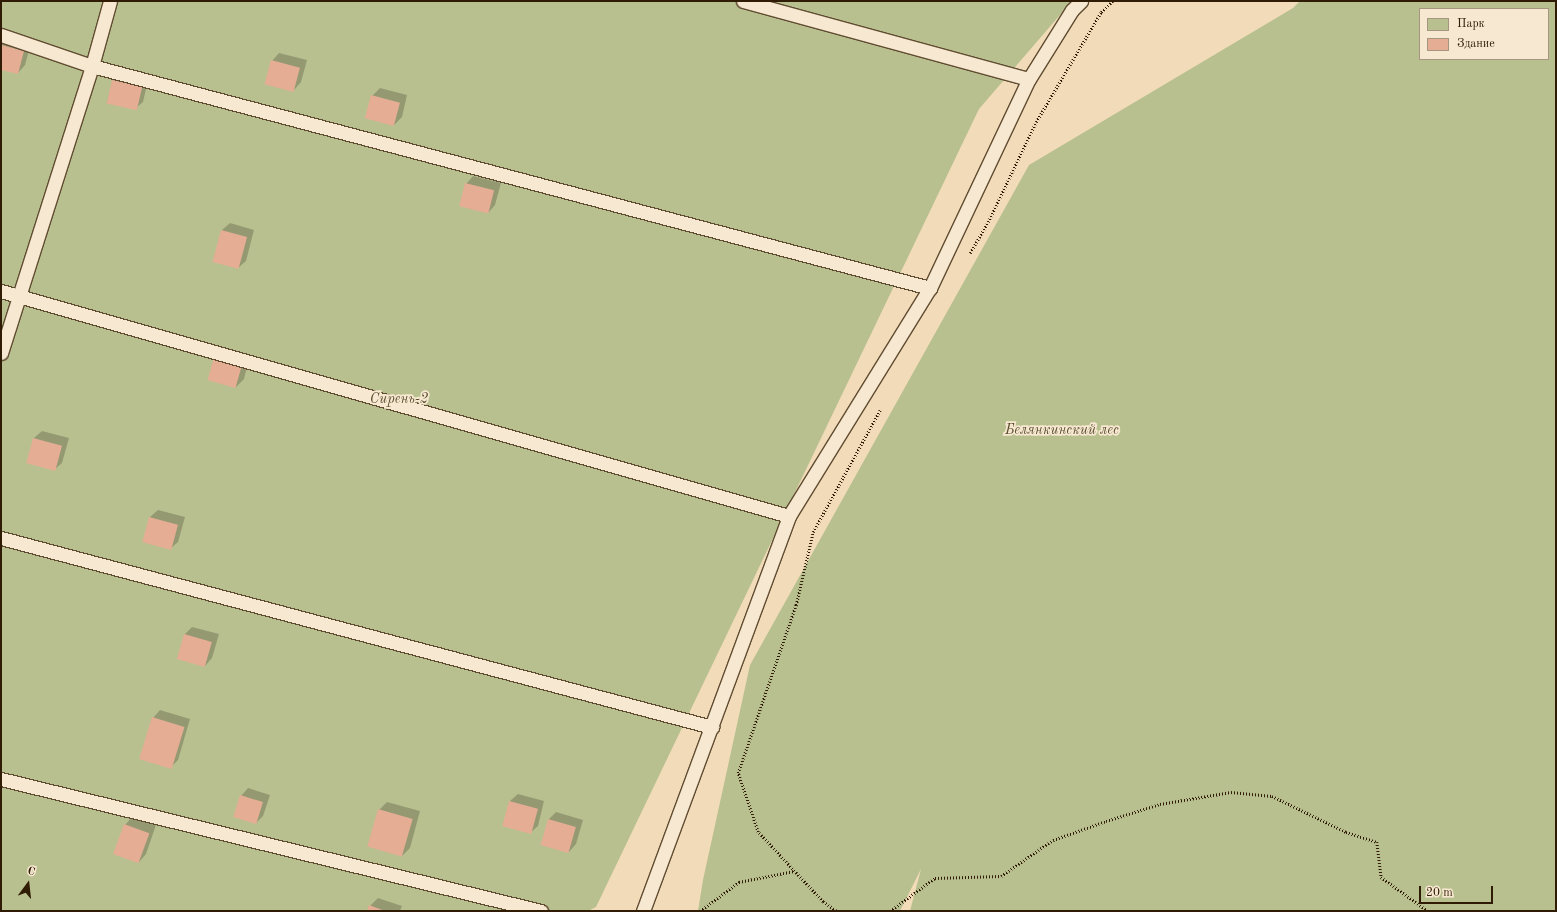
<!DOCTYPE html>
<meta charset="utf-8">
<style>
body{margin:0}
#map{position:relative;width:1557px;height:912px;overflow:hidden;background:#f2dbb8;font-family:"Old Standard TT",serif}
div>[style]{position:absolute}
[style*='--x']{left:calc(var(--x)*1px);top:calc(var(--y)*1px);width:calc(var(--w)*1px);rotate:calc(var(--a)*1deg)}
.green>*{inset:0;background:#b9c08f}
.shadow>*{inset:0;background:#0003}
.building>*{inset:0;background:#e4ad94;transform-origin:0 0}
.path>*{height:2.5px;margin-top:-1.25px;transform-origin:0;background:repeating-linear-gradient(90deg,#301c04 0 1px,transparent 0 3px)}
.roads{filter:drop-shadow(1px 0 #604c31) drop-shadow(-1px 0 #604c31) drop-shadow(0 1px #604c31) drop-shadow(0 -1px #604c31)}
.lane>*{height:13px;margin:-6.5px;padding:0 6.5px;transform-origin:6.5px;border-radius:6.5px;background:#f7e8d1}
span{translate:-50% -50%;white-space:nowrap;text-align:center;line-height:1.15;-webkit-text-stroke:3.5px #f7e8d1;paint-order:stroke}
.park-label{font-size:14px;color:#594d2e;font-style:italic}
.frame{position:absolute;inset:0;border:2px solid #301c04;pointer-events:none}
.legend{position:absolute;left:1419px;top:8px;width:130px;height:52px;box-sizing:border-box;background:#f7e8d1;border:1px solid #a7967f;margin:0;padding:5px 7px;list-style:none;font-size:12px;color:#301c04}
.legend li{display:flex;align-items:center;gap:8px;height:20px}
.legend b{width:20px;border:1px solid #a7967f}
.north{position:absolute;left:8px;top:864px;width:40px;height:40px;-webkit-text-stroke:3px #f7e8d1;paint-order:stroke;rotate:15deg;font-size:11px;font-weight:700;line-height:16px;text-align:center;color:#301c04}
.north::after{content:'';display:block;margin:auto;width:14px;height:18px;background:#301c04;clip-path:polygon(50% 0,100% 100%,50% 72%,0 100%)}
.scale{position:absolute;left:1419px;top:886px;width:74px;height:18px;box-sizing:border-box;border:2px solid #301c04;border-top:0;padding-left:5px;font-size:12px;line-height:14px;white-space:nowrap;color:#301c04;-webkit-text-stroke:3px #f7e8d1;paint-order:stroke}
</style>
<div id="map">
<div class="green">
<div style="clip-path:polygon(1px 1px,1072px 1px,979px 109px,596px 907px,588px 911px,1px 911px)"></div>
<div style="clip-path:polygon(evenodd,1300px 1px,1556px 1px,1556px 911px,910px 911px,921px 869px,900px 911px,698px 911px,703px 880px,750px 665px,1029px 165px,1293px 8px,1300px 1px,1420px 9px,1548px 9px,1548px 59px,1420px 59px,1420px 9px)"></div>
</div>
<div class="shadow">
<div style="clip-path:polygon(1px 39px,31px 43px,25px 65px,18px 73px,1px 68px)"></div>
<div style="clip-path:polygon(279px 53px,307px 60px,301px 82px,294px 90px,272px 61px)"></div>
<div style="clip-path:polygon(121px 73px,148px 80px,143px 102px,135px 109px,107px 102px,113px 80px)"></div>
<div style="clip-path:polygon(380px 88px,407px 95px,402px 117px,394px 125px,372px 96px)"></div>
<div style="clip-path:polygon(473px 176px,501px 183px,495px 205px,488px 213px,466px 184px)"></div>
<div style="clip-path:polygon(230px 223px,254px 230px,246px 261px,238px 268px,222px 230px)"></div>
<div style="clip-path:polygon(223px 347px,250px 355px,244px 379px,236px 387px,216px 355px)"></div>
<div style="clip-path:polygon(42px 431px,69px 438px,62px 463px,54px 470px,34px 438px)"></div>
<div style="clip-path:polygon(158px 510px,185px 517px,178px 542px,170px 549px,150px 517px)"></div>
<div style="clip-path:polygon(192px 627px,219px 634px,212px 658px,205px 666px,178px 658px,185px 634px)"></div>
<div style="clip-path:polygon(160px 710px,190px 719px,178px 760px,170px 768px,153px 718px)"></div>
<div style="clip-path:polygon(248px 788px,270px 795px,263px 816px,256px 823px,241px 796px)"></div>
<div style="clip-path:polygon(518px 794px,544px 801px,538px 826px,530px 833px,510px 801px)"></div>
<div style="clip-path:polygon(387px 802px,420px 811px,410px 848px,402px 856px,379px 810px)"></div>
<div style="clip-path:polygon(556px 812px,583px 820px,576px 844px,569px 852px,548px 820px)"></div>
<div style="clip-path:polygon(132px 817px,156px 825px,146px 854px,139px 862px,125px 825px)"></div>
<div style="clip-path:polygon(378px 898px,402px 906px,400px 911px,368px 911px,370px 906px)"></div>
</div>
<div class="building">
<div style="clip-path:polygon(1px 45px,24px 51px,18px 74px,1px 70px)"></div>
<div style="left:271px;top:60px;width:30px;height:25px;rotate:15deg"></div>
<div style="left:112px;top:80px;width:31px;height:24px;rotate:13deg"></div>
<div style="left:371px;top:95px;width:30px;height:24px;rotate:15deg"></div>
<div style="left:465px;top:183px;width:30px;height:24px;rotate:14deg"></div>
<div style="left:221px;top:230px;width:27px;height:33px;rotate:15deg"></div>
<div style="left:215px;top:354px;width:29px;height:27px;rotate:16deg"></div>
<div style="left:33px;top:438px;width:30px;height:26px;rotate:15deg"></div>
<div style="left:149px;top:517px;width:30px;height:26px;rotate:15deg"></div>
<div style="left:184px;top:634px;width:29px;height:26px;rotate:16deg"></div>
<div style="left:152px;top:717px;width:34px;height:44px;rotate:17deg"></div>
<div style="left:240px;top:795px;width:24px;height:23px;rotate:17deg"></div>
<div style="left:509px;top:801px;width:30px;height:26px;rotate:15deg"></div>
<div style="left:378px;top:809px;width:36px;height:39px;rotate:16deg"></div>
<div style="left:548px;top:819px;width:29px;height:27px;rotate:16deg"></div>
<div style="left:124px;top:824px;width:27px;height:32px;rotate:20deg"></div>
<div style="clip-path:polygon(369px 905px,385px 911px,367px 911px)"></div>
</div>
<div class="path">
<div style="--x:970;--y:253;--w:36;--a:-60"></div>
<div style="--x:988;--y:222;--w:111;--a:-64.4"></div>
<div style="--x:1036;--y:122;--w:128;--a:-59.4"></div>
<div style="--x:1101;--y:12;--w:16;--a:-43"></div>
<div style="--x:700;--y:911;--w:49;--a:-36.6"></div>
<div style="--x:739;--y:882;--w:56;--a:-11.3"></div>
<div style="--x:836;--y:911;--w:16;--a:-145"></div>
<div style="--x:823;--y:902;--w:96;--a:-132.9"></div>
<div style="--x:758;--y:832;--w:62;--a:-108.7"></div>
<div style="--x:738;--y:773;--w:178;--a:-71"></div>
<div style="--x:796;--y:605;--w:75;--a:-76.9"></div>
<div style="--x:813;--y:532;--w:139;--a:-61.2"></div>
<div style="--x:890;--y:911;--w:56;--a:-36.3"></div>
<div style="--x:935;--y:878;--w:66;--a:-1.7"></div>
<div style="--x:1001;--y:876;--w:63;--a:-34.7"></div>
<div style="--x:1053;--y:840;--w:56;--a:-19.7"></div>
<div style="--x:1106;--y:821;--w:57;--a:-17.5"></div>
<div style="--x:1160;--y:804;--w:72;--a:-9.6"></div>
<div style="--x:1231;--y:792;--w:41;--a:5.6"></div>
<div style="--x:1272;--y:796;--w:82;--a:25.9"></div>
<div style="--x:1346;--y:832;--w:33;--a:18"></div>
<div style="--x:1377;--y:842;--w:35;--a:83"></div>
<div style="--x:1381;--y:877;--w:58;--a:35.9"></div>
</div>
<div class="roads">
<div class="lane">
<div style="--x:743;--y:1;--w:296;--a:15.3"></div>
<div style="--x:1;--y:35;--w:96;--a:18.8"></div>
<div style="--x:92;--y:66;--w:867;--a:14.84"></div>
<div style="--x:1;--y:291;--w:819;--a:15.94"></div>
<div style="--x:1;--y:353;--w:301;--a:-72.4"></div>
<div style="--x:92;--y:66;--w:67;--a:-74.5"></div>
<div style="--x:1;--y:538;--w:736;--a:14.89"></div>
<div style="--x:1;--y:779;--w:556;--a:13.74"></div>
<div style="--x:643;--y:911;--w:421;--a:-69.7"></div>
<div style="--x:789;--y:516;--w:268;--a:-58.3"></div>
<div style="--x:930;--y:288;--w:231;--a:-64.7"></div>
<div style="--x:1029;--y:79;--w:81;--a:-58.1"></div>
<div style="--x:1072;--y:10;--w:13;--a:-45"></div>
</div>
</div>
<div class="park-label">
<span style="left:399px;top:399px">Сирень-2</span>
<span style="left:1062px;top:430px">Белянкинский лес</span>
</div>
<div class="frame"></div>
<ul class="legend">
<li><b style="height:11px;background:#b9c08f"></b>Парк</li>
<li><b style="height:11px;background:#e4ad94"></b>Здание</li>
</ul>
<div class="north">С</div>
<div class="scale">20 m</div>
</div>
